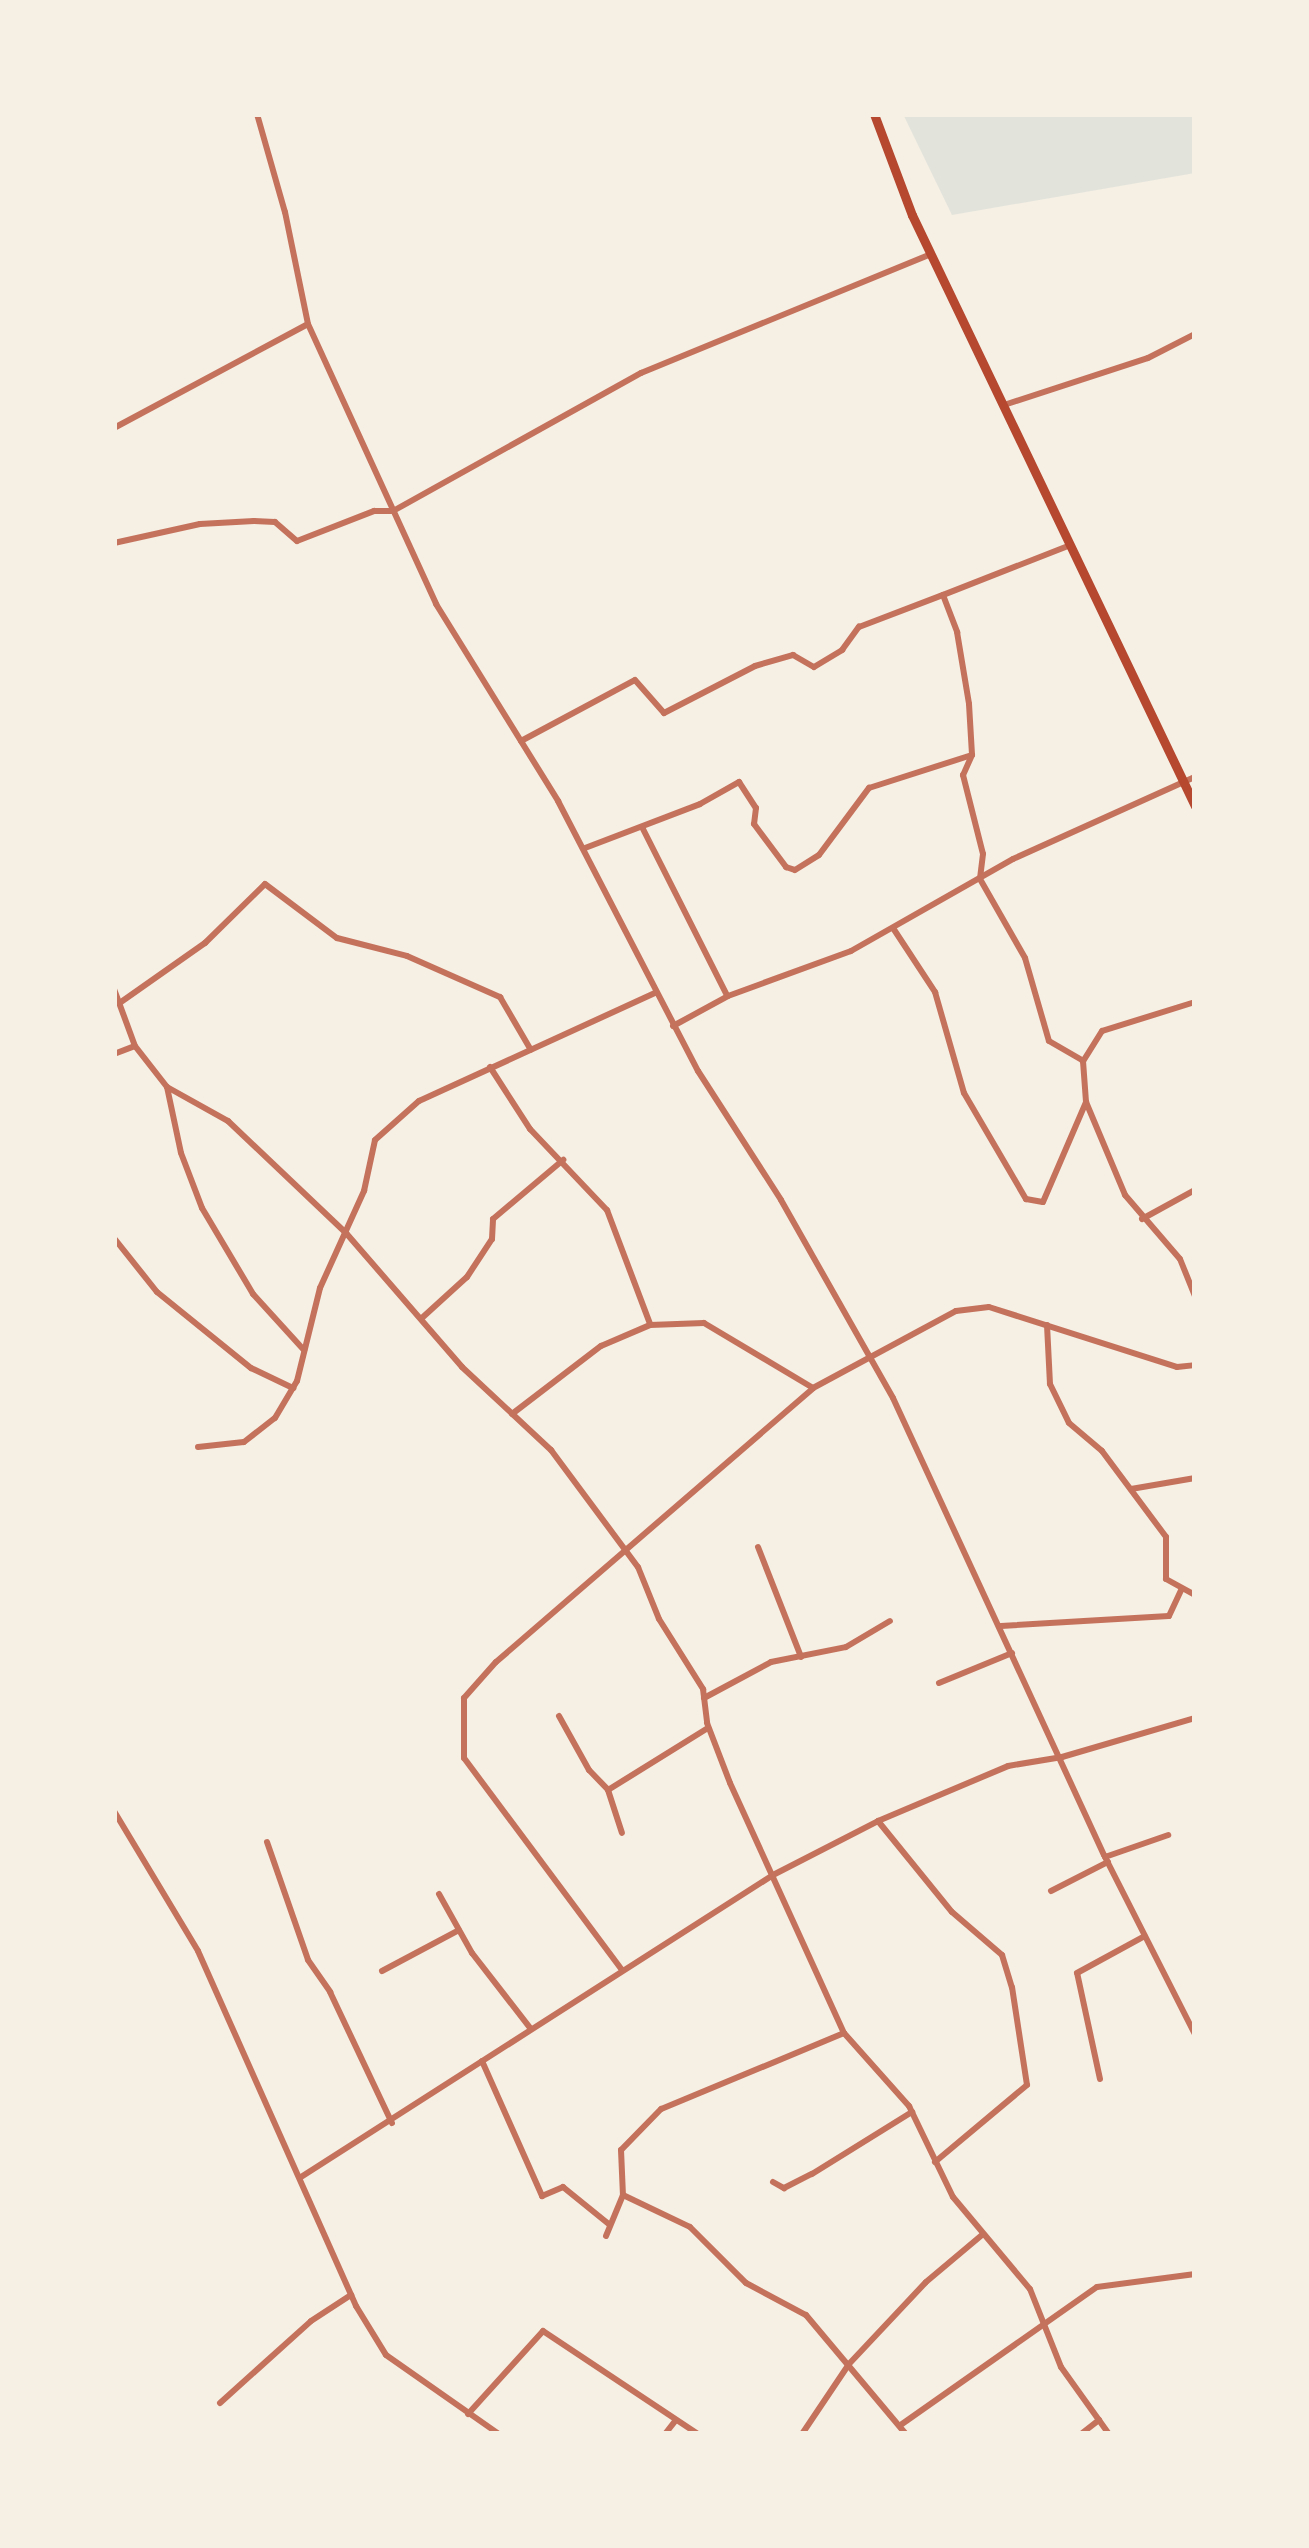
<!DOCTYPE html>
<style>
body{margin:0}
#map{position:relative;width:1309px;height:2548px;overflow:hidden;background:#f6efe4;font-family:Poppins,sans-serif}
div>[style]{position:absolute}
[style*='--x']{left:calc(var(--x)*1px);top:calc(var(--y)*1px);width:calc(var(--w)*1px);rotate:calc(var(--a)*1deg)}
.green>*{inset:0;background:#e2e4dc}
.minor>*{height:6px;margin:-3px;padding:0 3px;transform-origin:3px;border-radius:3px;background:#c5725c}
.secondary>*{height:9px;margin:-4.5px;padding:0 4.5px;transform-origin:4.5px;border-radius:4.5px;background:#b5482f}
span{translate:-50% -50%;white-space:nowrap;text-align:center;line-height:1.15;-webkit-text-stroke:9px #f6efe4;paint-order:stroke}
.frame{position:absolute;inset:0;border:117px solid #f6efe4;pointer-events:none}
</style>
<div id="map">
<div class="green">
<div style="clip-path:polygon(903px 114px,1195px 114px,1195px 173px,952px 215px)"></div>
</div>
<div class="minor">
<div style="--x:257;--y:114;--w:102;--a:74.1"></div>
<div style="--x:285;--y:212;--w:114;--a:78.4"></div>
<div style="--x:308;--y:324;--w:308;--a:65.4"></div>
<div style="--x:436;--y:604;--w:232;--a:58.2"></div>
<div style="--x:558;--y:801;--w:304;--a:62.6"></div>
<div style="--x:698;--y:1071;--w:153;--a:57.2"></div>
<div style="--x:781;--y:1200;--w:227;--a:60.5"></div>
<div style="--x:893;--y:1398;--w:503;--a:65.22"></div>
<div style="--x:1104;--y:1855;--w:201;--a:63.1"></div>
<div style="--x:1004;--y:405;--w:151;--a:-18.1"></div>
<div style="--x:1148;--y:358;--w:53;--a:-27.1"></div>
<div style="--x:114;--y:428;--w:218;--a:-28.2"></div>
<div style="--x:114;--y:543;--w:88;--a:-12.5"></div>
<div style="--x:200;--y:524;--w:54;--a:-3.2"></div>
<div style="--x:254;--y:521;--w:21;--a:3"></div>
<div style="--x:275;--y:522;--w:29;--a:41"></div>
<div style="--x:297;--y:541;--w:83;--a:-21.3"></div>
<div style="--x:374;--y:511;--w:19;--a:0"></div>
<div style="--x:393;--y:511;--w:284;--a:-29.1"></div>
<div style="--x:641;--y:373;--w:313;--a:-22.3"></div>
<div style="--x:1068;--y:546;--w:134;--a:158.6"></div>
<div style="--x:943;--y:595;--w:40;--a:69"></div>
<div style="--x:957;--y:632;--w:73;--a:80.5"></div>
<div style="--x:969;--y:704;--w:51;--a:86.6"></div>
<div style="--x:972;--y:755;--w:22;--a:114"></div>
<div style="--x:963;--y:775;--w:81;--a:75.8"></div>
<div style="--x:983;--y:854;--w:25;--a:97"></div>
<div style="--x:980;--y:879;--w:91;--a:60.3"></div>
<div style="--x:1025;--y:958;--w:86;--a:73.9"></div>
<div style="--x:1049;--y:1041;--w:39;--a:30"></div>
<div style="--x:521;--y:741;--w:129;--a:-28.2"></div>
<div style="--x:635;--y:680;--w:44;--a:48.7"></div>
<div style="--x:664;--y:713;--w:102;--a:-27.3"></div>
<div style="--x:755;--y:666;--w:40;--a:-16"></div>
<div style="--x:793;--y:655;--w:24;--a:30"></div>
<div style="--x:814;--y:667;--w:33;--a:-31"></div>
<div style="--x:842;--y:650;--w:29;--a:-54"></div>
<div style="--x:859;--y:627;--w:90;--a:-20.9"></div>
<div style="--x:642;--y:827;--w:188;--a:63.2"></div>
<div style="--x:585;--y:848;--w:123;--a:-20.9"></div>
<div style="--x:700;--y:804;--w:45;--a:-29.4"></div>
<div style="--x:739;--y:782;--w:31;--a:57"></div>
<div style="--x:756;--y:808;--w:16;--a:97"></div>
<div style="--x:754;--y:824;--w:54;--a:53.3"></div>
<div style="--x:786;--y:867;--w:9;--a:18"></div>
<div style="--x:795;--y:870;--w:28;--a:-32"></div>
<div style="--x:819;--y:855;--w:84;--a:-53.3"></div>
<div style="--x:869;--y:788;--w:108;--a:-17.8"></div>
<div style="--x:893;--y:928;--w:77;--a:56.7"></div>
<div style="--x:935;--y:992;--w:105;--a:74"></div>
<div style="--x:964;--y:1093;--w:123;--a:59.7"></div>
<div style="--x:1026;--y:1199;--w:17;--a:10"></div>
<div style="--x:1043;--y:1202;--w:109;--a:-66.7"></div>
<div style="--x:114;--y:989;--w:61;--a:69.8"></div>
<div style="--x:135;--y:1046;--w:52;--a:52"></div>
<div style="--x:167;--y:1087;--w:70;--a:29.1"></div>
<div style="--x:228;--y:1121;--w:163;--a:43.5"></div>
<div style="--x:346;--y:1233;--w:177;--a:49.1"></div>
<div style="--x:462;--y:1367;--w:122;--a:43"></div>
<div style="--x:551;--y:1450;--w:146;--a:53.4"></div>
<div style="--x:638;--y:1567;--w:56;--a:68"></div>
<div style="--x:659;--y:1619;--w:83;--a:57.8"></div>
<div style="--x:703;--y:1689;--w:34;--a:83"></div>
<div style="--x:707;--y:1723;--w:64;--a:69"></div>
<div style="--x:730;--y:1783;--w:275;--a:65.5"></div>
<div style="--x:844;--y:2033;--w:98;--a:48.3"></div>
<div style="--x:909;--y:2106;--w:101;--a:64.2"></div>
<div style="--x:953;--y:2197;--w:120;--a:50.1"></div>
<div style="--x:1030;--y:2289;--w:84;--a:68.3"></div>
<div style="--x:1061;--y:2367;--w:82;--a:54.4"></div>
<div style="--x:121;--y:1002;--w:103;--a:-35.1"></div>
<div style="--x:205;--y:943;--w:84;--a:-44.5"></div>
<div style="--x:265;--y:884;--w:90;--a:36.9"></div>
<div style="--x:337;--y:938;--w:72;--a:14.4"></div>
<div style="--x:407;--y:956;--w:102;--a:23.8"></div>
<div style="--x:500;--y:997;--w:61;--a:59.7"></div>
<div style="--x:1195;--y:1002;--w:97;--a:162.7"></div>
<div style="--x:1102;--y:1031;--w:36;--a:122"></div>
<div style="--x:1083;--y:1061;--w:41;--a:85.8"></div>
<div style="--x:1086;--y:1102;--w:101;--a:67.2"></div>
<div style="--x:1125;--y:1195;--w:84;--a:49.3"></div>
<div style="--x:1180;--y:1259;--w:40;--a:68"></div>
<div style="--x:673;--y:1026;--w:63;--a:-28.6"></div>
<div style="--x:728;--y:996;--w:131;--a:-20.1"></div>
<div style="--x:851;--y:951;--w:186;--a:-29.6"></div>
<div style="--x:1013;--y:859;--w:200;--a:-24.3"></div>
<div style="--x:114;--y:1054;--w:22;--a:-21"></div>
<div style="--x:490;--y:1067;--w:74;--a:57.2"></div>
<div style="--x:530;--y:1129;--w:112;--a:46.5"></div>
<div style="--x:607;--y:1210;--w:122;--a:69.3"></div>
<div style="--x:167;--y:1087;--w:67;--a:78"></div>
<div style="--x:181;--y:1153;--w:59;--a:69.1"></div>
<div style="--x:202;--y:1208;--w:100;--a:59.3"></div>
<div style="--x:253;--y:1294;--w:76;--a:47.7"></div>
<div style="--x:1142;--y:1219;--w:60;--a:-28.7"></div>
<div style="--x:114;--y:1238;--w:69;--a:51.5"></div>
<div style="--x:157;--y:1292;--w:121;--a:39"></div>
<div style="--x:251;--y:1368;--w:47;--a:25.5"></div>
<div style="--x:423;--y:1317;--w:59;--a:-42.3"></div>
<div style="--x:467;--y:1277;--w:45;--a:-56.7"></div>
<div style="--x:492;--y:1239;--w:20;--a:-87"></div>
<div style="--x:493;--y:1219;--w:92;--a:-40.1"></div>
<div style="--x:1047;--y:1325;--w:59;--a:87.1"></div>
<div style="--x:1050;--y:1384;--w:43;--a:64"></div>
<div style="--x:1069;--y:1423;--w:43;--a:40.3"></div>
<div style="--x:1102;--y:1451;--w:107;--a:53.3"></div>
<div style="--x:1166;--y:1537;--w:42;--a:90"></div>
<div style="--x:1166;--y:1579;--w:33;--a:29"></div>
<div style="--x:512;--y:1414;--w:112;--a:-37.4"></div>
<div style="--x:601;--y:1346;--w:53;--a:-23.2"></div>
<div style="--x:650;--y:1325;--w:54;--a:-2.1"></div>
<div style="--x:704;--y:1323;--w:127;--a:30.8"></div>
<div style="--x:198;--y:1447;--w:46;--a:-6.2"></div>
<div style="--x:244;--y:1442;--w:39;--a:-38"></div>
<div style="--x:275;--y:1418;--w:43;--a:-59.3"></div>
<div style="--x:297;--y:1381;--w:96;--a:-76.1"></div>
<div style="--x:320;--y:1288;--w:107;--a:-65.6"></div>
<div style="--x:364;--y:1191;--w:52;--a:-77.8"></div>
<div style="--x:375;--y:1140;--w:59;--a:-41.6"></div>
<div style="--x:419;--y:1101;--w:260;--a:-24.6"></div>
<div style="--x:1131;--y:1489;--w:65;--a:-9.8"></div>
<div style="--x:758;--y:1547;--w:118;--a:68.6"></div>
<div style="--x:1001;--y:1626;--w:168;--a:-3.4"></div>
<div style="--x:1169;--y:1616;--w:29;--a:-65"></div>
<div style="--x:939;--y:1683;--w:79;--a:-22.3"></div>
<div style="--x:704;--y:1698;--w:76;--a:-28.2"></div>
<div style="--x:771;--y:1662;--w:76;--a:-11.3"></div>
<div style="--x:846;--y:1647;--w:51;--a:-30.6"></div>
<div style="--x:559;--y:1716;--w:62;--a:60.9"></div>
<div style="--x:589;--y:1770;--w:28;--a:46"></div>
<div style="--x:608;--y:1790;--w:118;--a:-31.8"></div>
<div style="--x:608;--y:1790;--w:45;--a:72"></div>
<div style="--x:114;--y:1811;--w:163;--a:59"></div>
<div style="--x:198;--y:1951;--w:389;--a:66"></div>
<div style="--x:356;--y:2306;--w:57;--a:58.5"></div>
<div style="--x:386;--y:2355;--w:138;--a:35"></div>
<div style="--x:878;--y:1821;--w:117;--a:50.9"></div>
<div style="--x:952;--y:1912;--w:66;--a:40.7"></div>
<div style="--x:1002;--y:1955;--w:34;--a:73"></div>
<div style="--x:1012;--y:1987;--w:99;--a:81.3"></div>
<div style="--x:1027;--y:2085;--w:120;--a:140.1"></div>
<div style="--x:267;--y:1842;--w:125;--a:70.8"></div>
<div style="--x:308;--y:1960;--w:39;--a:55"></div>
<div style="--x:330;--y:1992;--w:145;--a:64.7"></div>
<div style="--x:1105;--y:1857;--w:67;--a:-19.2"></div>
<div style="--x:1051;--y:1891;--w:64;--a:-27"></div>
<div style="--x:439;--y:1894;--w:68;--a:60.8"></div>
<div style="--x:472;--y:1953;--w:96;--a:52.2"></div>
<div style="--x:622;--y:1970;--w:264;--a:-126.7"></div>
<div style="--x:464;--y:1758;--w:60;--a:-90"></div>
<div style="--x:464;--y:1698;--w:48;--a:-48.4"></div>
<div style="--x:496;--y:1662;--w:419;--a:-40.8"></div>
<div style="--x:813;--y:1388;--w:162;--a:-28.3"></div>
<div style="--x:956;--y:1311;--w:33;--a:-7"></div>
<div style="--x:989;--y:1307;--w:197;--a:17.7"></div>
<div style="--x:1177;--y:1367;--w:18;--a:-6"></div>
<div style="--x:382;--y:1971;--w:87;--a:-28"></div>
<div style="--x:844;--y:2033;--w:198;--a:157.4"></div>
<div style="--x:661;--y:2109;--w:57;--a:134.3"></div>
<div style="--x:621;--y:2150;--w:45;--a:87.5"></div>
<div style="--x:623;--y:2195;--w:74;--a:25.5"></div>
<div style="--x:690;--y:2227;--w:79;--a:45"></div>
<div style="--x:746;--y:2283;--w:68;--a:28.1"></div>
<div style="--x:806;--y:2315;--w:155;--a:50"></div>
<div style="--x:482;--y:2061;--w:148;--a:66"></div>
<div style="--x:542;--y:2196;--w:23;--a:-23"></div>
<div style="--x:563;--y:2187;--w:60;--a:39"></div>
<div style="--x:1100;--y:2079;--w:108;--a:-102.2"></div>
<div style="--x:1077;--y:1973;--w:77;--a:-28.6"></div>
<div style="--x:301;--y:2177;--w:560;--a:-32.61"></div>
<div style="--x:773;--y:1875;--w:118;--a:-27.2"></div>
<div style="--x:878;--y:1821;--w:141;--a:-22.9"></div>
<div style="--x:1008;--y:1766;--w:55;--a:-9.5"></div>
<div style="--x:1062;--y:1757;--w:139;--a:-16.3"></div>
<div style="--x:773;--y:2182;--w:13;--a:29"></div>
<div style="--x:784;--y:2188;--w:31;--a:-27"></div>
<div style="--x:812;--y:2174;--w:118;--a:-31.8"></div>
<div style="--x:606;--y:2236;--w:44;--a:-67.5"></div>
<div style="--x:220;--y:2403;--w:122;--a:-42"></div>
<div style="--x:311;--y:2321;--w:48;--a:-33"></div>
<div style="--x:468;--y:2414;--w:112;--a:-47.9"></div>
<div style="--x:543;--y:2331;--w:186;--a:33.6"></div>
<div style="--x:902;--y:2424;--w:238;--a:-35.1"></div>
<div style="--x:1097;--y:2287;--w:99;--a:-7.6"></div>
<div style="--x:665;--y:2434;--w:16;--a:-52"></div>
<div style="--x:802;--y:2434;--w:84;--a:-56.1"></div>
<div style="--x:849;--y:2364;--w:112;--a:-46.8"></div>
<div style="--x:926;--y:2282;--w:73;--a:-40"></div>
<div style="--x:1081;--y:2434;--w:23;--a:-38"></div>
</div>
<div class="secondary">
<div style="--x:874;--y:114;--w:108;--a:69.4"></div>
<div style="--x:912;--y:215;--w:655;--a:64.41"></div>
</div>
<div class="frame"></div>
</div>
